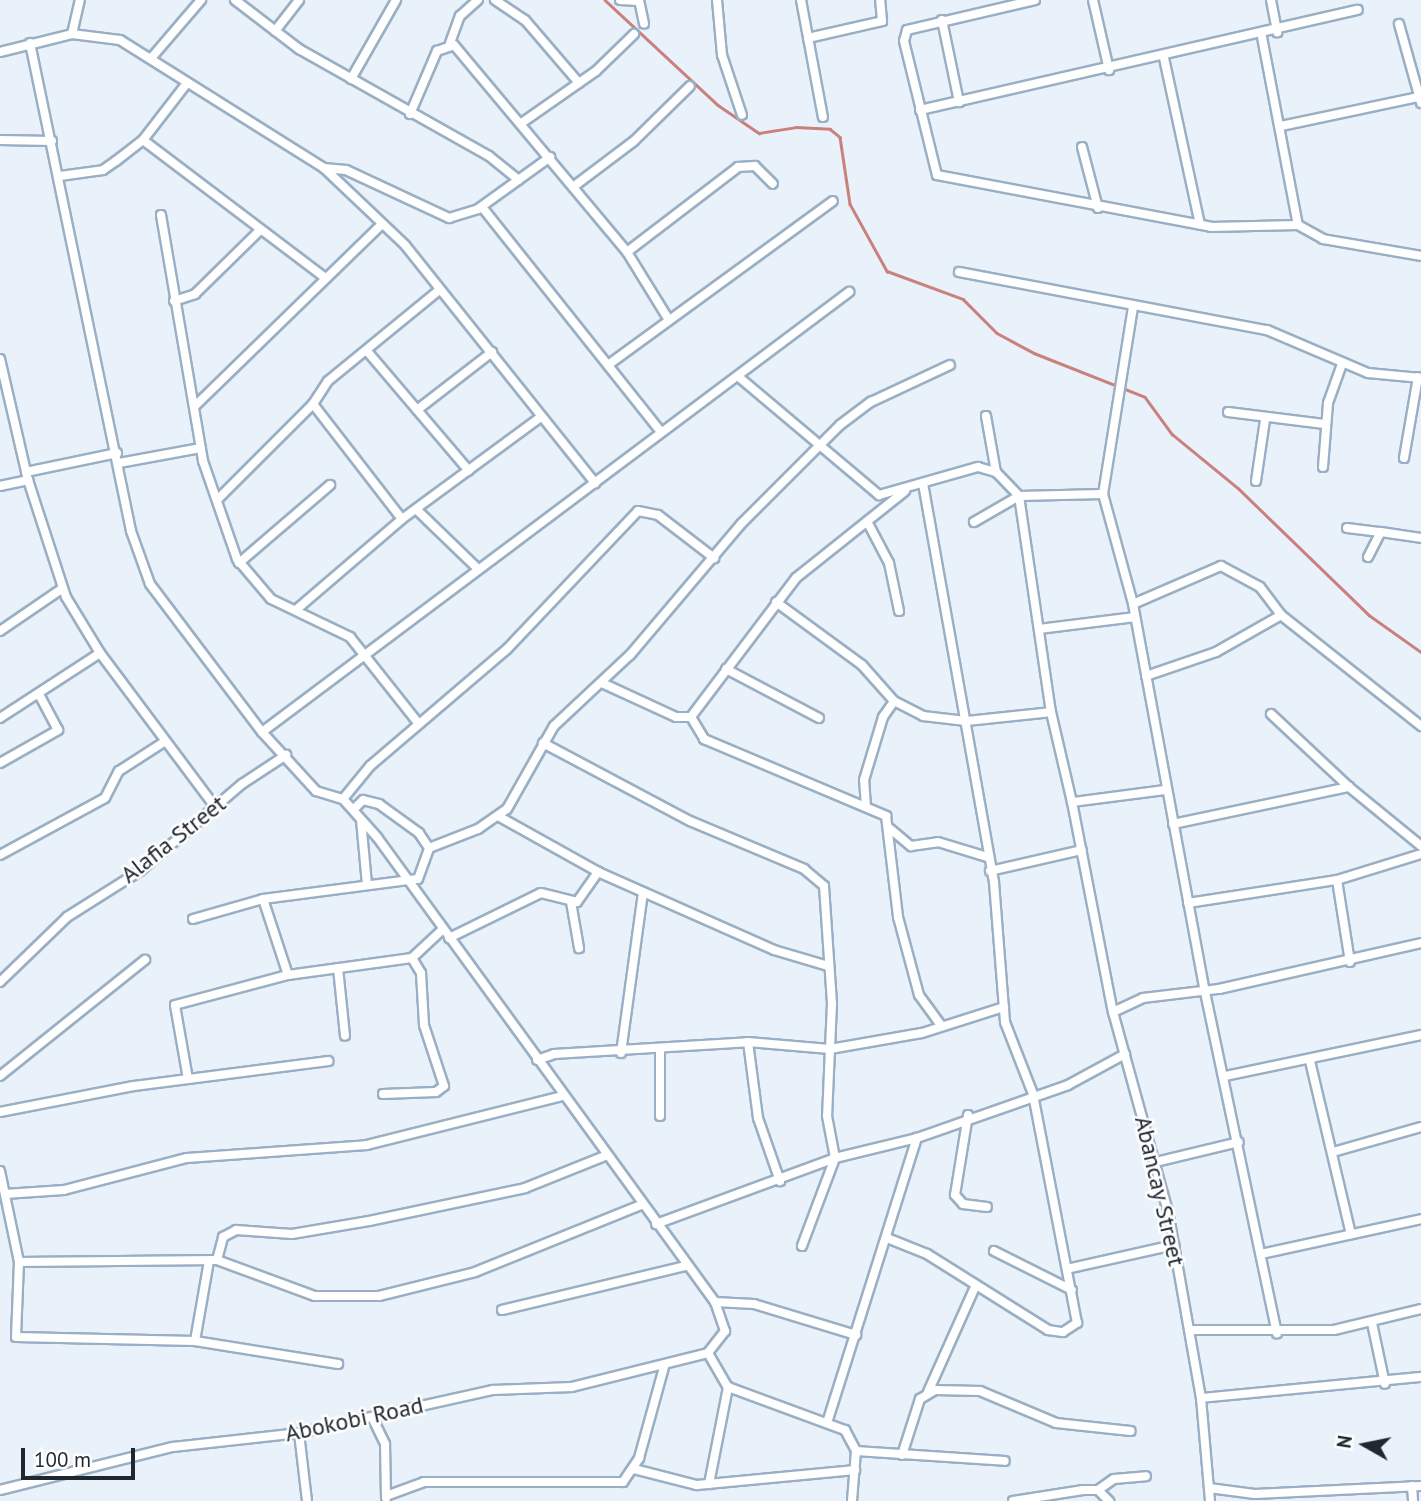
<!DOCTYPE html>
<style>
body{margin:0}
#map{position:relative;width:1421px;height:1501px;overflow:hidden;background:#e9f2fa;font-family:"PT Sans",sans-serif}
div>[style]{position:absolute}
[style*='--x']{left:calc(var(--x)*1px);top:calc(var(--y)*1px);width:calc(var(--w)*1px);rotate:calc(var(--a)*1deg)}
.stream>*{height:2.5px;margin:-1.25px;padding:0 1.25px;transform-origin:1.25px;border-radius:1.25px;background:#ca817e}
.roads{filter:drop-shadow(2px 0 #9aafc4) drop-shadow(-2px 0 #9aafc4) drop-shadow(0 2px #9aafc4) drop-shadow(0 -2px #9aafc4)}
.minor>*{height:8px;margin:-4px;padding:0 4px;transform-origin:4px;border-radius:4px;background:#fff}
span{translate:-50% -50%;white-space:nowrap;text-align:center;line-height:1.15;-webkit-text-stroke:5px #fefefe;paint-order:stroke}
.street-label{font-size:24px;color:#1f272f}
.north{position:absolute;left:1330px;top:1410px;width:70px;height:70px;-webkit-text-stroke:5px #fefefe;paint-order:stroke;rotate:279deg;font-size:19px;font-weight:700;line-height:28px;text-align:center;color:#1f272f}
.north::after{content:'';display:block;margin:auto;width:24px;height:32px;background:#1f272f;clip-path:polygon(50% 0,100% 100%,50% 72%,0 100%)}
.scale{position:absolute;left:21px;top:1448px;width:114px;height:32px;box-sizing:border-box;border:4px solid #1f272f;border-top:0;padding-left:9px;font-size:21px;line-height:24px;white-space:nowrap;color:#1f272f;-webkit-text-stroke:5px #fefefe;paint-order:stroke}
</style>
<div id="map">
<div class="stream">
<div style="--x:605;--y:0;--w:154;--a:42.9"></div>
<div style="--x:718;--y:105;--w:50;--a:34.3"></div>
<div style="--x:759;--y:133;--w:37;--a:-9"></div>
<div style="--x:796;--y:127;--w:34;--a:3"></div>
<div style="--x:830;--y:129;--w:13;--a:39"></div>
<div style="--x:840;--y:137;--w:68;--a:81.5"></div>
<div style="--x:850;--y:204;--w:77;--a:61.1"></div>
<div style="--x:887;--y:271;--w:81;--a:20.2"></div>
<div style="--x:963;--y:299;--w:48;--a:45"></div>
<div style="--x:997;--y:333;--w:42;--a:28.4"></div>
<div style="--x:1034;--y:353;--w:119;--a:21.6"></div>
<div style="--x:1145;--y:397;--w:46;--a:53.9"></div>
<div style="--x:1172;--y:434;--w:85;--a:39.3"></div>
<div style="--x:1238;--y:488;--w:182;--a:44.1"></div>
<div style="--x:1369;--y:615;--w:64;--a:35.4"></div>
</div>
<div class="roads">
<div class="minor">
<div style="--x:235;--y:0;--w:81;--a:37.4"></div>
<div style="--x:299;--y:49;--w:218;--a:29.4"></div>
<div style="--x:489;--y:156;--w:38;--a:39"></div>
<div style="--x:495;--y:0;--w:36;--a:34"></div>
<div style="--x:525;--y:20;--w:83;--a:49.4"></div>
<div style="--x:620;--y:0;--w:19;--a:3"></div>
<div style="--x:639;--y:0;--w:24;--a:78"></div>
<div style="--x:717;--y:0;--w:55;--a:84.8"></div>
<div style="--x:722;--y:55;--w:63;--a:71.6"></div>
<div style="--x:801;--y:0;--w:119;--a:79.4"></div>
<div style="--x:1035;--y:0;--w:131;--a:166.8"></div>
<div style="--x:907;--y:30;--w:11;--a:105"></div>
<div style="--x:904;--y:41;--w:138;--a:76.2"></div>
<div style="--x:937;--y:175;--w:279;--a:10.7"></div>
<div style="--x:1211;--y:227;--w:87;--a:-1.3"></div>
<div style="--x:1093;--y:0;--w:72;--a:77.1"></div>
<div style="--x:1271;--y:0;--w:33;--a:79"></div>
<div style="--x:942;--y:20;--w:84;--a:78.3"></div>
<div style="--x:1399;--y:24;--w:82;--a:74.4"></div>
<div style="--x:275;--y:31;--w:39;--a:-52"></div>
<div style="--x:72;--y:34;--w:35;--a:-77"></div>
<div style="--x:1262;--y:37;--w:191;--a:79.2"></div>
<div style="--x:1298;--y:225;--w:29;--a:29"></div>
<div style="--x:1323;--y:239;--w:99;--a:9.8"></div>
<div style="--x:808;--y:38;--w:76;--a:-12.9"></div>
<div style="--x:882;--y:21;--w:21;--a:-95"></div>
<div style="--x:30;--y:43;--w:498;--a:78.3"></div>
<div style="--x:131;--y:531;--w:56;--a:70.3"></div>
<div style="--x:150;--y:584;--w:186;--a:52.9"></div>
<div style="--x:262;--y:732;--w:80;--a:47.5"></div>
<div style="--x:316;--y:791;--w:28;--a:17"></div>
<div style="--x:343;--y:799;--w:51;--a:48.2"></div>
<div style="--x:377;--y:837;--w:575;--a:53.99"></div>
<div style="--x:715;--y:1302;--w:31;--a:71"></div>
<div style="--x:725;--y:1331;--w:28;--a:128"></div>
<div style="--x:708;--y:1353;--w:39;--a:60"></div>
<div style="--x:728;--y:1387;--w:125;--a:20.2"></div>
<div style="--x:845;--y:1430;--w:24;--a:62"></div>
<div style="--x:856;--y:1451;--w:50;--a:94.6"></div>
<div style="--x:450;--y:43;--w:29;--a:-70"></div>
<div style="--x:460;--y:16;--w:24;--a:-42"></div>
<div style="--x:0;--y:52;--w:74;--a:-14"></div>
<div style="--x:72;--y:34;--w:48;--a:7.1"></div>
<div style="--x:120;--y:40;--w:241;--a:32.1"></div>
<div style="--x:324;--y:168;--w:22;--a:5"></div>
<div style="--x:346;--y:170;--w:114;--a:25"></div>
<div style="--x:449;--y:218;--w:30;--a:-17"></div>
<div style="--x:478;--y:209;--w:89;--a:-35.8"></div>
<div style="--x:153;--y:56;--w:74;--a:-49.4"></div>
<div style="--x:1164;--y:58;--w:170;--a:77.8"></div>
<div style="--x:351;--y:79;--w:91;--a:-60.3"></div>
<div style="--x:920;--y:110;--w:449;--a:-12.9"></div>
<div style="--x:410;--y:114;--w:69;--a:-66.8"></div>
<div style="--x:437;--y:51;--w:18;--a:-19"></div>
<div style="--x:454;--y:45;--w:270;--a:50.1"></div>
<div style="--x:627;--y:252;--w:80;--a:58.3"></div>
<div style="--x:523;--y:122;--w:89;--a:-34.9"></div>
<div style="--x:596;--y:71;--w:53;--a:-44.2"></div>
<div style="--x:1281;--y:126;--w:141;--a:-11.9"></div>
<div style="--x:0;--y:140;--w:52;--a:1.1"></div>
<div style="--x:143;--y:140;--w:226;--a:37.1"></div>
<div style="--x:1082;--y:147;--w:63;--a:75.3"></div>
<div style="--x:324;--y:168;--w:112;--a:43.5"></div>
<div style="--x:405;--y:245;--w:305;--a:51.4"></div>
<div style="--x:60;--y:176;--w:43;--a:-7.9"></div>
<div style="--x:103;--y:170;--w:16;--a:-35"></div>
<div style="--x:116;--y:161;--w:34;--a:-38"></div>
<div style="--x:143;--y:140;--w:72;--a:-52.3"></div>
<div style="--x:573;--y:187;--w:76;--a:-37"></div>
<div style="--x:634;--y:141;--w:78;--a:-44.5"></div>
<div style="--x:482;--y:207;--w:286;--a:51.5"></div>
<div style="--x:161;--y:215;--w:250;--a:80.3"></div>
<div style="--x:203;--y:461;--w:104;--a:70.9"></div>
<div style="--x:237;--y:559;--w:52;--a:49.6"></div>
<div style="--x:271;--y:599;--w:88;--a:25.7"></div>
<div style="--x:350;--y:637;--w:111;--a:51.6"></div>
<div style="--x:627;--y:252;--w:140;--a:-37.4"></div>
<div style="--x:738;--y:167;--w:17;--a:-3"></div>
<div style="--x:755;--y:166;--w:25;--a:45"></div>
<div style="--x:959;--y:272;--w:313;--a:10.7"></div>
<div style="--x:1267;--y:330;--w:110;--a:23.1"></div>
<div style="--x:1368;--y:373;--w:53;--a:5.4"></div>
<div style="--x:174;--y:301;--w:22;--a:-18"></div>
<div style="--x:195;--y:294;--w:88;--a:-44.5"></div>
<div style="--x:1133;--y:307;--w:189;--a:99.1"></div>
<div style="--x:1103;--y:494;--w:114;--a:74.7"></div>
<div style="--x:1133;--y:604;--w:395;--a:79.5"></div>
<div style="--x:1205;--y:992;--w:349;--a:78.1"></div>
<div style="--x:367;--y:351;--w:157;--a:49.6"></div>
<div style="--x:0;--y:359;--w:124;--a:77"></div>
<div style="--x:28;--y:480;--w:123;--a:72"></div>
<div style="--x:66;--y:597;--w:66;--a:58.7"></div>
<div style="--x:100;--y:653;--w:194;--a:53.2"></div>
<div style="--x:608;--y:365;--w:278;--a:-36.1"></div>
<div style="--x:740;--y:378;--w:182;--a:40.1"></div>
<div style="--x:879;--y:495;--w:103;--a:-15.8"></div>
<div style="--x:978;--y:467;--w:19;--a:16"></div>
<div style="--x:996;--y:472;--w:33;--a:46"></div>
<div style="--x:1019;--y:496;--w:218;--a:81.6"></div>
<div style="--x:1051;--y:712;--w:92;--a:76.9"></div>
<div style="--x:313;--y:404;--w:145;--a:52.3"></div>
<div style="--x:195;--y:406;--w:260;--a:-44.2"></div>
<div style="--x:417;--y:410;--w:95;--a:-37.7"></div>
<div style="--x:1228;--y:412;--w:97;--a:7.1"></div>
<div style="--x:986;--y:416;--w:57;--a:79.9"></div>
<div style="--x:1404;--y:458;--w:82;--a:-80.2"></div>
<div style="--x:119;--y:463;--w:83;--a:-10.4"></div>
<div style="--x:1323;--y:467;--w:64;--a:-85.5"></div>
<div style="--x:1328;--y:403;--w:41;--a:-70.3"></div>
<div style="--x:26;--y:472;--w:93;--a:-11.8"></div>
<div style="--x:1256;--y:481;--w:62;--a:-81.6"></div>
<div style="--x:0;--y:486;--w:29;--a:-12"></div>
<div style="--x:905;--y:491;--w:139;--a:141.4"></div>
<div style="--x:796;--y:578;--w:174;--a:127.1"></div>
<div style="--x:691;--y:717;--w:26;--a:59"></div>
<div style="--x:704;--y:739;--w:198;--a:22.9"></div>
<div style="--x:886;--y:816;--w:102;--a:83.2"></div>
<div style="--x:898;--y:917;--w:81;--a:74.9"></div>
<div style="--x:919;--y:995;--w:36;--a:54"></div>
<div style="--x:217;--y:500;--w:136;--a:-45"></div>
<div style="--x:313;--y:404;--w:27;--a:-57"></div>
<div style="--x:328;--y:381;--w:144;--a:-39.3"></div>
<div style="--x:417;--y:510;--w:85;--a:44"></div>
<div style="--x:974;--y:522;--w:52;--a:-30"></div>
<div style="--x:1019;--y:496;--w:84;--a:-1.4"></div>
<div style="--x:869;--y:525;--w:43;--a:62.2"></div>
<div style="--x:889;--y:563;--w:49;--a:78.2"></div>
<div style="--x:1347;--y:528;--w:34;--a:7"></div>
<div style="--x:1368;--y:557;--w:28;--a:-63"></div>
<div style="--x:1381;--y:532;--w:40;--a:8.5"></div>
<div style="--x:239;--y:563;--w:120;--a:-40.6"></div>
<div style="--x:776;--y:602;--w:107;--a:36.2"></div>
<div style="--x:862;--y:665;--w:48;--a:48.4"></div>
<div style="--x:894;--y:701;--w:33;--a:27"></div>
<div style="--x:923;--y:716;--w:43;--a:6.6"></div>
<div style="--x:966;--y:721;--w:85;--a:-6"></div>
<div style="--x:1133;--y:604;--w:96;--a:-23.4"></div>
<div style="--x:1221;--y:566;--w:44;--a:28.3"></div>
<div style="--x:1260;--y:587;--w:35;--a:53"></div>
<div style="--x:1281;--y:615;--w:179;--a:38.4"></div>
<div style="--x:297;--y:609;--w:138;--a:-40.6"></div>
<div style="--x:402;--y:519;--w:172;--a:-36.3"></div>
<div style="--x:1039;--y:629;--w:97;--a:-7.1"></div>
<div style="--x:0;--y:631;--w:76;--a:-34.3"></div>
<div style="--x:726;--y:669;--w:105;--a:27.8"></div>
<div style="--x:1146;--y:676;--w:74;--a:-18.9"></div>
<div style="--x:1216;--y:652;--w:75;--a:-29.6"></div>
<div style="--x:602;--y:683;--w:81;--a:24.7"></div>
<div style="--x:676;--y:717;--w:15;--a:0"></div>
<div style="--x:1271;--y:714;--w:107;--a:43.1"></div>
<div style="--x:0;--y:718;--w:119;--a:-33"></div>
<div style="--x:262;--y:732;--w:734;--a:-36.85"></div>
<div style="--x:543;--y:743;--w:166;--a:28"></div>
<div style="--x:690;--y:821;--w:124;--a:22.8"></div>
<div style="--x:804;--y:869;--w:26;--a:40"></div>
<div style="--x:824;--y:886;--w:117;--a:86.1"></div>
<div style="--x:832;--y:1003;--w:113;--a:92.5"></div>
<div style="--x:827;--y:1116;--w:43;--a:79.2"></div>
<div style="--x:835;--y:1158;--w:94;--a:110.6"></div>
<div style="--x:0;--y:763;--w:67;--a:-29.6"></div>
<div style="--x:58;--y:730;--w:40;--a:-118"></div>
<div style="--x:1165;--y:790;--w:94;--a:172.6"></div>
<div style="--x:1072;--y:802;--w:214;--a:79"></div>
<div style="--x:1113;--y:1012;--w:206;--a:74.6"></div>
<div style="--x:1168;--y:1211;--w:190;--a:80"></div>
<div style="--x:1201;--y:1398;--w:221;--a:-5.5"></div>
<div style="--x:343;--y:799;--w:43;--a:-50.7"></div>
<div style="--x:370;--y:766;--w:180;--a:-40.5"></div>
<div style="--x:507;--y:649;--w:190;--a:-46.5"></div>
<div style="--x:638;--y:511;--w:20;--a:11"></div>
<div style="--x:658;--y:515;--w:71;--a:37.5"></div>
<div style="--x:866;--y:807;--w:27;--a:-94"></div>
<div style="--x:864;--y:780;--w:66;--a:-73.2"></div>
<div style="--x:883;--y:717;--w:19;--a:-55"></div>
<div style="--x:498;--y:816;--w:115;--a:29.2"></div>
<div style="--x:598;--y:872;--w:193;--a:23.9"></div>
<div style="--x:774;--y:950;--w:56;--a:16.5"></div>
<div style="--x:361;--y:820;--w:65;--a:84.7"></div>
<div style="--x:1173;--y:824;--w:180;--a:-11.9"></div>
<div style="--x:1349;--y:787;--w:93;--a:39.3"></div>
<div style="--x:888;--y:827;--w:30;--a:40"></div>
<div style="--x:911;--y:846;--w:27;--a:-8"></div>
<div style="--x:938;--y:842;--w:51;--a:17"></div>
<div style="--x:429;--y:848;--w:53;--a:-21.2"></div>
<div style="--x:478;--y:829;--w:35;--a:-35"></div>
<div style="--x:507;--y:809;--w:95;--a:-60.5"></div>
<div style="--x:554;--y:726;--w:104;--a:-43.1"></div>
<div style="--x:630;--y:655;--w:172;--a:-49.7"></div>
<div style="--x:741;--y:524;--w:140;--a:-45"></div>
<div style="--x:840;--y:425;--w:39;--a:-37"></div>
<div style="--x:871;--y:402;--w:87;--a:-25.1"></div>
<div style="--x:0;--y:855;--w:119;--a:-28.5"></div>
<div style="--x:105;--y:798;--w:30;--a:-63"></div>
<div style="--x:119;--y:771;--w:54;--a:-32.8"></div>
<div style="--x:990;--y:871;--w:94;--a:-12.9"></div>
<div style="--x:1337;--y:880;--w:83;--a:81"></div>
<div style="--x:263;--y:899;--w:80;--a:71.8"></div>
<div style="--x:571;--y:902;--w:47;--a:80.1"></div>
<div style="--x:1188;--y:903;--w:151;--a:-8.8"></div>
<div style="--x:1337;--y:880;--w:88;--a:-17.2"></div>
<div style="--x:193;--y:919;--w:73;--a:-15.9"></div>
<div style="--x:263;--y:899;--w:156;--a:-7.4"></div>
<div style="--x:418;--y:879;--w:33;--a:-70"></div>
<div style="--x:429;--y:848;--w:18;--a:-124"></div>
<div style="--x:419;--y:833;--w:49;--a:-144.1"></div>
<div style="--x:379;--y:804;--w:16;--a:-166"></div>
<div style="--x:363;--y:800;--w:13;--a:135"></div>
<div style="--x:449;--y:938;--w:102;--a:-26.1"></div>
<div style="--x:541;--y:893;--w:37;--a:14"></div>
<div style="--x:577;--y:902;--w:37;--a:-55"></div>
<div style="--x:338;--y:968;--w:68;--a:84.1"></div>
<div style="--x:0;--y:982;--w:93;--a:-44.1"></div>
<div style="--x:67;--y:917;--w:86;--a:-32.2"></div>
<div style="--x:140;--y:871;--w:134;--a:-40.5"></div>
<div style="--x:242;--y:784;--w:53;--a:-33.4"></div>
<div style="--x:1113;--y:1012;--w:33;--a:-25"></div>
<div style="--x:1143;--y:998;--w:77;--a:-6.8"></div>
<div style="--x:1219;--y:989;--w:207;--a:-12.8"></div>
<div style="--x:748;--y:1042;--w:77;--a:82.5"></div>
<div style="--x:758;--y:1118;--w:67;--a:70.8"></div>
<div style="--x:660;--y:1050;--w:66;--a:90"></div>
<div style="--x:621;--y:1053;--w:162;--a:-82.2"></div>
<div style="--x:537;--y:1060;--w:18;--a:-19"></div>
<div style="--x:554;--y:1054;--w:194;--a:-3.5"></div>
<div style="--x:748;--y:1042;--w:82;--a:4.9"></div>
<div style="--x:830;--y:1049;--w:93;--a:-9.9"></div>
<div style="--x:922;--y:1033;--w:86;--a:-17.6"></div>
<div style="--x:1310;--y:1061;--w:178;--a:76.7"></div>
<div style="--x:0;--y:1076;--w:186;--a:-38.7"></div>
<div style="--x:1225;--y:1076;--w:200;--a:-11.8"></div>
<div style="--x:188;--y:1079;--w:75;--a:-100"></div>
<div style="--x:175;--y:1005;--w:117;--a:-14.9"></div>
<div style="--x:288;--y:975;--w:125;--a:-7.8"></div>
<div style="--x:412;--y:958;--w:42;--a:-43.1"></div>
<div style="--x:383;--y:1094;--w:53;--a:-2.2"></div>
<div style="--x:436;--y:1092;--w:10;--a:-37"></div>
<div style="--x:444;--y:1086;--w:64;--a:-108.2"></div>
<div style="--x:424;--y:1025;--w:52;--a:-93.3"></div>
<div style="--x:421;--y:973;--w:17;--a:-121"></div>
<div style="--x:0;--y:1112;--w:136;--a:-11"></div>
<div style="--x:134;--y:1086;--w:196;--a:-7.3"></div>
<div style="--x:968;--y:1115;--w:81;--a:99.2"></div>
<div style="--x:955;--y:1195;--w:12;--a:48"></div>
<div style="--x:963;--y:1204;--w:24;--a:7"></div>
<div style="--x:1333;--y:1152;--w:91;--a:-15.9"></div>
<div style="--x:1156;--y:1162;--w:85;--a:-13.5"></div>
<div style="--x:0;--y:1171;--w:93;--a:78.2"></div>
<div style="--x:19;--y:1262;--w:75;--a:92.3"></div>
<div style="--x:16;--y:1337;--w:179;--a:1.3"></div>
<div style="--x:195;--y:1341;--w:145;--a:9.1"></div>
<div style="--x:5;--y:1194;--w:59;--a:-3.9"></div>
<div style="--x:64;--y:1190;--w:127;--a:-14.6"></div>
<div style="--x:187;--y:1158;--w:180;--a:-4.1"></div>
<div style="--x:367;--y:1145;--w:201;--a:-14.1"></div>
<div style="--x:656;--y:1224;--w:191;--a:-20.2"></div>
<div style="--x:835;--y:1158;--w:84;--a:-13.7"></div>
<div style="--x:917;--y:1138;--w:160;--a:-19.3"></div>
<div style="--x:1068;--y:1085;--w:65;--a:-28.5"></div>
<div style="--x:887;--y:1238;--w:43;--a:21.8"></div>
<div style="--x:927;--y:1254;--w:143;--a:32.1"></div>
<div style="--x:1048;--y:1330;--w:15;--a:8"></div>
<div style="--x:1063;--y:1332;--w:17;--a:-33"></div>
<div style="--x:1077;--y:1323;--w:233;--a:-100.9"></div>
<div style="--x:1033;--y:1094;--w:77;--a:-111.3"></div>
<div style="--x:1005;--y:1022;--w:140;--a:-94.5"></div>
<div style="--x:994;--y:882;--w:403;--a:-100.1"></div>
<div style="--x:994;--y:1251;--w:87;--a:26.6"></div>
<div style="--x:1261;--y:1254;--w:164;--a:-12.3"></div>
<div style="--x:217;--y:1260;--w:24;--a:-75"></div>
<div style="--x:223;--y:1237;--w:15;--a:-28"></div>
<div style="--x:236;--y:1230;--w:56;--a:4.1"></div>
<div style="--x:292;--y:1234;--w:78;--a:-9.6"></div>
<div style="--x:369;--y:1221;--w:159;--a:-11.9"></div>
<div style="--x:525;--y:1188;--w:86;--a:-21.8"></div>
<div style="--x:19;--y:1262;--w:198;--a:-0.6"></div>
<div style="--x:217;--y:1260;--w:104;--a:20.2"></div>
<div style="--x:315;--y:1296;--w:64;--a:0"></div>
<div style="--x:379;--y:1296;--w:99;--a:-14"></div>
<div style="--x:475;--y:1272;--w:179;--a:-22"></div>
<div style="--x:1071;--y:1268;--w:106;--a:-12.6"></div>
<div style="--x:715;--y:1302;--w:39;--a:3"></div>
<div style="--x:754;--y:1304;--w:107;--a:16.9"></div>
<div style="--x:502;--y:1310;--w:188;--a:-13.5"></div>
<div style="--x:1372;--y:1323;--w:62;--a:78"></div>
<div style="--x:1189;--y:1330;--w:145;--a:0"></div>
<div style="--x:1334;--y:1330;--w:89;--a:-13.6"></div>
<div style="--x:195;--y:1341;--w:81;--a:-80.1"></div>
<div style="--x:928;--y:1392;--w:115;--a:-65.9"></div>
<div style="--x:1201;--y:1398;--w:103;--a:85"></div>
<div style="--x:372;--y:1417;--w:30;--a:64"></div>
<div style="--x:385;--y:1444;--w:54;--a:88.9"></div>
<div style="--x:827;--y:1423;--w:299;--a:-72.5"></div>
<div style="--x:299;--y:1433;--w:68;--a:83.3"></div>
<div style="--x:856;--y:1451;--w:149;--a:3.8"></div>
<div style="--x:902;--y:1455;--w:59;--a:-72.2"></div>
<div style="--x:920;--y:1399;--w:17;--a:-31"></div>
<div style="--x:935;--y:1390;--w:45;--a:1.3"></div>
<div style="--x:980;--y:1391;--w:82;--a:22.8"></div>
<div style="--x:1056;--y:1423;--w:75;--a:6.1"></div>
<div style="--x:634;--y:1469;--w:65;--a:14.3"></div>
<div style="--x:697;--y:1485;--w:159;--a:-5.4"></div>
<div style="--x:709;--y:1484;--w:99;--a:-78.9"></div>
<div style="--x:1412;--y:1486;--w:15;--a:86"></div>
<div style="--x:1209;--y:1488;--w:46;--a:7.4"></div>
<div style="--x:1255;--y:1494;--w:166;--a:-2.8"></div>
<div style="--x:0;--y:1490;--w:178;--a:-14"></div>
<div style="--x:173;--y:1447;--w:127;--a:-6.3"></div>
<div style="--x:299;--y:1433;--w:199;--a:-12.5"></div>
<div style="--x:493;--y:1390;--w:79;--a:-2.2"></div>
<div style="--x:572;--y:1387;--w:140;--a:-14"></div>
<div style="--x:1098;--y:1490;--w:19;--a:-35"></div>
<div style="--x:1114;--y:1479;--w:32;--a:-5"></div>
<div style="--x:386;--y:1496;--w:40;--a:-20.2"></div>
<div style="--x:424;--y:1482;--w:199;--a:0"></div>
<div style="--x:623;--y:1482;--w:29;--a:-56"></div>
<div style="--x:639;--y:1458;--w:94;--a:-74.6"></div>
<div style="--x:1013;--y:1501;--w:71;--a:-8.9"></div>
<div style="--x:1083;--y:1490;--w:15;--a:0"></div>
<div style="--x:1098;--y:1490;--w:16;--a:45"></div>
</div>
</div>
<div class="street-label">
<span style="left:173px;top:839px;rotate:-38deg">Alafia Street</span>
<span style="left:1160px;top:1191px;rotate:77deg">Abancay Street</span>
<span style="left:354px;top:1419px;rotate:-12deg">Abokobi Road</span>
</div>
<div class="north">N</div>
<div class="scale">100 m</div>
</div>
